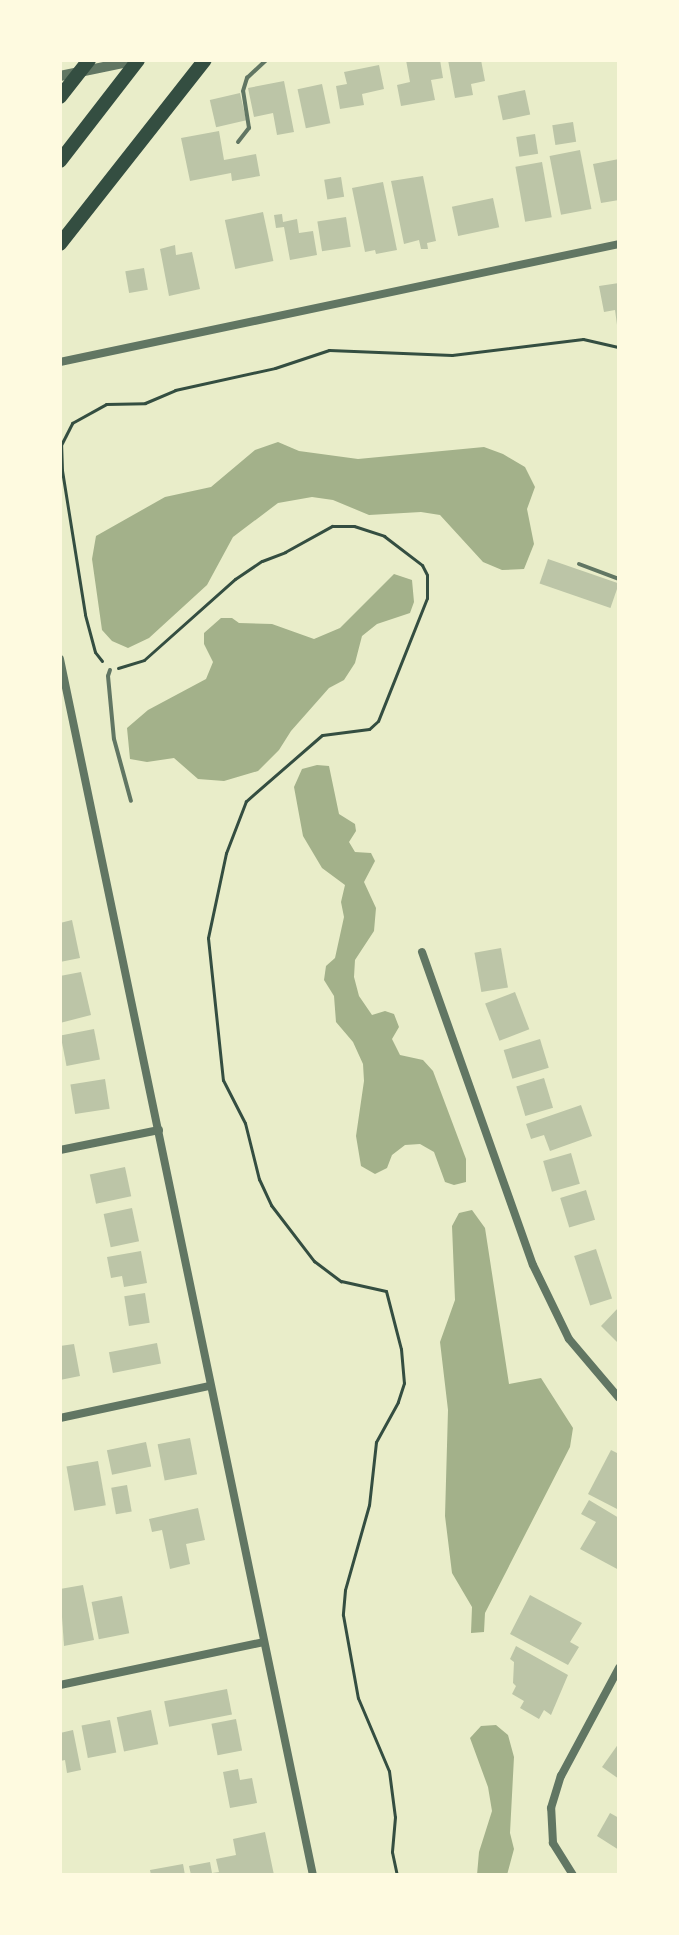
<!DOCTYPE html>
<style>
body{margin:0}
#map{position:relative;width:679px;height:1935px;overflow:hidden;background:#e9edc9;font-family:Inter,sans-serif}
div>[style]{position:absolute}
[style*='--x']{left:calc(var(--x)*1px);top:calc(var(--y)*1px);width:calc(var(--w)*1px);rotate:calc(var(--a)*1deg)}
.water>*{inset:0;background:#a3b18a}
.building>*{inset:0;background:#bcc5a7;transform-origin:0 0}
.path>*{height:3px;margin:-1.5px;padding:0 1.5px;transform-origin:1.5px;border-radius:1.5px;background:#344e41}
.service>*{height:4px;margin:-2px;padding:0 2px;transform-origin:2px;border-radius:2px;background:#617663}
.minor>*{height:8px;margin:-4px;padding:0 4px;transform-origin:4px;border-radius:4px;background:#617663}
.tertiary>*{height:10px;margin:-5px;padding:0 5px;transform-origin:5px;border-radius:5px;background:#617663}
.motorway>*{height:14px;margin:-7px;padding:0 7px;transform-origin:7px;border-radius:7px;background:#344e41}
span{translate:-50% -50%;white-space:nowrap;text-align:center;line-height:1.15;-webkit-text-stroke:6px #fefae0;paint-order:stroke}
.frame{position:absolute;inset:0;border:62px solid #fefae0;pointer-events:none}
</style>
<div id="map">
<div class="water">
<div style="clip-path:polygon(278px 442px,299px 451px,358px 459px,484px 447px,503px 454px,525px 467px,535px 487px,527px 509px,534px 544px,524px 569px,502px 570px,483px 562px,440px 515px,421px 512px,369px 515px,333px 500px,312px 497px,278px 503px,233px 537px,207px 585px,149px 638px,128px 648px,112px 641px,102px 630px,92px 559px,96px 536px,165px 497px,211px 487px,255px 450px)"></div>
<div style="clip-path:polygon(394px 574px,412px 580px,414px 602px,410px 613px,377px 624px,362px 636px,355px 663px,344px 680px,329px 688px,291px 731px,279px 750px,258px 771px,224px 781px,198px 779px,174px 758px,147px 762px,130px 759px,127px 728px,148px 710px,206px 679px,213px 662px,204px 644px,204px 633px,221px 618px,232px 618px,239px 623px,272px 624px,314px 639px,340px 628px)"></div>
<div style="clip-path:polygon(317px 765px,329px 766px,339px 814px,355px 824px,356px 831px,349px 842px,355px 852px,371px 853px,375px 861px,364px 882px,376px 908px,374px 931px,355px 960px,354px 977px,359px 996px,372px 1015px,385px 1011px,394px 1014px,399px 1027px,392px 1039px,400px 1055px,423px 1060px,433px 1071px,466px 1159px,466px 1182px,454px 1185px,445px 1182px,434px 1152px,420px 1144px,405px 1145px,392px 1155px,387px 1168px,375px 1174px,361px 1166px,356px 1136px,364px 1081px,363px 1064px,353px 1042px,336px 1022px,334px 996px,324px 980px,326px 966px,335px 958px,344px 917px,341px 902px,345px 885px,322px 868px,303px 836px,294px 787px,302px 769px)"></div>
<div style="clip-path:polygon(472px 1210px,485px 1228px,509px 1384px,541px 1378px,573px 1428px,570px 1447px,485px 1613px,484px 1632px,471px 1633px,472px 1607px,452px 1573px,445px 1516px,448px 1410px,440px 1342px,455px 1300px,452px 1226px,459px 1213px)"></div>
<div style="clip-path:polygon(496px 1725px,508px 1735px,514px 1757px,510px 1833px,514px 1849px,507px 1875px,477px 1875px,479px 1852px,492px 1811px,488px 1787px,470px 1738px,481px 1726px)"></div>
</div>
<div class="building">
<div style="clip-path:polygon(406px 60px,440px 60px,443px 78px,431px 80px,435px 100px,401px 106px,397px 85px,410px 82px)"></div>
<div style="clip-path:polygon(448px 60px,481px 60px,485px 81px,471px 84px,473px 95px,455px 98px)"></div>
<div style="clip-path:polygon(379px 65px,384px 89px,362px 94px,364px 105px,340px 109px,336px 86px,347px 84px,344px 72px)"></div>
<div style="clip-path:polygon(284px 81px,294px 132px,277px 135px,273px 113px,254px 117px,248px 88px)"></div>
<div style="left:322px;top:84px;width:40px;height:25px;rotate:78deg"></div>
<div style="left:525px;top:90px;width:25px;height:28px;rotate:78deg"></div>
<div style="left:240px;top:93px;width:28px;height:31px;rotate:77deg"></div>
<div style="left:573px;top:122px;width:20px;height:21px;rotate:81deg"></div>
<div style="clip-path:polygon(219px 131px,224px 160px,256px 154px,260px 176px,232px 181px,231px 173px,190px 181px,181px 138px)"></div>
<div style="left:535px;top:134px;width:20px;height:19px;rotate:81deg"></div>
<div style="left:580px;top:150px;width:60px;height:31px;rotate:79deg"></div>
<div style="clip-path:polygon(619px 159px,619px 200px,601px 203px,593px 164px)"></div>
<div style="left:542px;top:162px;width:56px;height:27px;rotate:80deg"></div>
<div style="clip-path:polygon(423px 176px,436px 241px,427px 243px,428px 249px,421px 249px,419px 240px,404px 244px,391px 181px)"></div>
<div style="left:341px;top:177px;width:20px;height:17px;rotate:81deg"></div>
<div style="clip-path:polygon(383px 182px,397px 250px,376px 254px,375px 250px,365px 252px,352px 188px)"></div>
<div style="left:493px;top:198px;width:30px;height:42px;rotate:78deg"></div>
<div style="left:263px;top:212px;width:50px;height:39px;rotate:78deg"></div>
<div style="clip-path:polygon(282px 214px,283px 222px,297px 219px,299px 233px,313px 231px,317px 255px,290px 260px,284px 227px,276px 228px,274px 215px)"></div>
<div style="left:346px;top:217px;width:30px;height:29px;rotate:81deg"></div>
<div style="clip-path:polygon(175px 245px,176px 255px,192px 252px,200px 289px,169px 296px,160px 249px)"></div>
<div style="left:144px;top:268px;width:22px;height:19px;rotate:80deg"></div>
<div style="clip-path:polygon(619px 283px,619px 325px,617px 325px,615px 310px,604px 312px,599px 286px)"></div>
<div style="left:548px;top:559px;width:75px;height:26px;rotate:19deg"></div>
<div style="clip-path:polygon(72px 920px,80px 958px,60px 962px,60px 923px)"></div>
<div style="left:501px;top:948px;width:40px;height:27px;rotate:80deg"></div>
<div style="clip-path:polygon(81px 972px,91px 1015px,60px 1023px,60px 976px)"></div>
<div style="left:515px;top:992px;width:40px;height:32px;rotate:69deg"></div>
<div style="left:94px;top:1029px;width:31px;height:34px;rotate:79deg"></div>
<div style="left:540px;top:1039px;width:30px;height:38px;rotate:73deg"></div>
<div style="left:544px;top:1078px;width:31px;height:29px;rotate:73deg"></div>
<div style="left:105px;top:1079px;width:30px;height:35px;rotate:81deg"></div>
<div style="clip-path:polygon(581px 1105px,592px 1136px,550px 1151px,544px 1135px,531px 1139px,526px 1124px)"></div>
<div style="left:571px;top:1153px;width:32px;height:29px;rotate:74deg"></div>
<div style="left:125px;top:1167px;width:30px;height:36px;rotate:78deg"></div>
<div style="left:586px;top:1190px;width:31px;height:27px;rotate:73deg"></div>
<div style="left:132px;top:1208px;width:34px;height:29px;rotate:78deg"></div>
<div style="left:596px;top:1249px;width:52px;height:23px;rotate:72deg"></div>
<div style="clip-path:polygon(141px 1251px,147px 1283px,124px 1287px,122px 1276px,111px 1278px,107px 1257px)"></div>
<div style="left:145px;top:1293px;width:30px;height:21px;rotate:81deg"></div>
<div style="clip-path:polygon(619px 1307px,619px 1344px,601px 1326px)"></div>
<div style="left:157px;top:1343px;width:21px;height:49px;rotate:79deg"></div>
<div style="clip-path:polygon(74px 1344px,80px 1376px,60px 1380px,60px 1346px)"></div>
<div style="left:190px;top:1438px;width:37px;height:33px;rotate:79deg"></div>
<div style="left:146px;top:1442px;width:25px;height:40px;rotate:78deg"></div>
<div style="clip-path:polygon(611px 1450px,619px 1454px,619px 1510px,588px 1494px)"></div>
<div style="left:98px;top:1461px;width:45px;height:32px;rotate:80deg"></div>
<div style="left:127px;top:1485px;width:27px;height:16px;rotate:80deg"></div>
<div style="clip-path:polygon(589px 1500px,619px 1518px,619px 1570px,580px 1549px,596px 1522px,581px 1514px)"></div>
<div style="clip-path:polygon(198px 1508px,205px 1540px,186px 1544px,190px 1564px,170px 1569px,162px 1530px,152px 1532px,149px 1519px)"></div>
<div style="clip-path:polygon(83px 1585px,94px 1640px,64px 1646px,60px 1589px)"></div>
<div style="clip-path:polygon(530px 1595px,582px 1623px,570px 1642px,579px 1647px,568px 1665px,510px 1634px)"></div>
<div style="left:122px;top:1596px;width:38px;height:31px;rotate:79deg"></div>
<div style="clip-path:polygon(516px 1646px,568px 1675px,551px 1715px,544px 1710px,539px 1719px,520px 1708px,524px 1701px,512px 1694px,516px 1686px,513px 1683px,514px 1662px,510px 1659px)"></div>
<div style="left:227px;top:1689px;width:26px;height:64px;rotate:79deg"></div>
<div style="left:151px;top:1710px;width:35px;height:35px;rotate:78deg"></div>
<div style="left:236px;top:1719px;width:32px;height:25px;rotate:79deg"></div>
<div style="left:110px;top:1720px;width:33px;height:29px;rotate:79deg"></div>
<div style="clip-path:polygon(73px 1730px,81px 1770px,67px 1773px,65px 1760px,60px 1761px,60px 1733px)"></div>
<div style="clip-path:polygon(619px 1743px,619px 1779px,602px 1767px)"></div>
<div style="clip-path:polygon(238px 1769px,240px 1780px,252px 1778px,257px 1803px,230px 1808px,223px 1772px)"></div>
<div style="clip-path:polygon(610px 1813px,619px 1818px,619px 1850px,597px 1836px)"></div>
<div style="clip-path:polygon(265px 1832px,274px 1875px,191px 1875px,189px 1866px,210px 1862px,212px 1873px,219px 1872px,216px 1859px,236px 1855px,233px 1839px)"></div>
<div style="clip-path:polygon(183px 1864px,185px 1875px,151px 1875px,150px 1870px)"></div>
</div>
<div class="path">
<div style="--x:102;--y:661;--w:11;--a:-128"></div>
<div style="--x:95;--y:652;--w:39;--a:-105"></div>
<div style="--x:85;--y:614;--w:146;--a:-99.1"></div>
<div style="--x:62;--y:470;--w:25;--a:-92"></div>
<div style="--x:61;--y:445;--w:25;--a:-63"></div>
<div style="--x:72;--y:423;--w:39;--a:-29"></div>
<div style="--x:106;--y:404;--w:39;--a:-1"></div>
<div style="--x:145;--y:403;--w:33;--a:-23"></div>
<div style="--x:175;--y:390;--w:102;--a:-12.4"></div>
<div style="--x:275;--y:368;--w:57;--a:-18.4"></div>
<div style="--x:329;--y:350;--w:123;--a:2.3"></div>
<div style="--x:452;--y:355;--w:132;--a:-7"></div>
<div style="--x:583;--y:339;--w:37;--a:13"></div>
<div style="--x:118;--y:668;--w:27;--a:-17"></div>
<div style="--x:144;--y:660;--w:122;--a:-41.7"></div>
<div style="--x:235;--y:579;--w:32;--a:-34"></div>
<div style="--x:262;--y:561;--w:25;--a:-21"></div>
<div style="--x:285;--y:552;--w:54;--a:-29"></div>
<div style="--x:332;--y:526;--w:22;--a:0"></div>
<div style="--x:354;--y:526;--w:32;--a:18"></div>
<div style="--x:384;--y:536;--w:48;--a:37.3"></div>
<div style="--x:422;--y:565;--w:11;--a:63"></div>
<div style="--x:427;--y:575;--w:23;--a:90"></div>
<div style="--x:427;--y:598;--w:132;--a:111.7"></div>
<div style="--x:378;--y:721;--w:12;--a:138"></div>
<div style="--x:369;--y:729;--w:47;--a:172.7"></div>
<div style="--x:322;--y:735;--w:101;--a:139"></div>
<div style="--x:246;--y:801;--w:56;--a:111"></div>
<div style="--x:226;--y:853;--w:87;--a:102"></div>
<div style="--x:208;--y:938;--w:143;--a:84"></div>
<div style="--x:223;--y:1080;--w:48;--a:62.9"></div>
<div style="--x:245;--y:1123;--w:58;--a:76"></div>
<div style="--x:259;--y:1179;--w:29;--a:65"></div>
<div style="--x:271;--y:1205;--w:71;--a:52.5"></div>
<div style="--x:314;--y:1261;--w:34;--a:37"></div>
<div style="--x:341;--y:1281;--w:46;--a:12.5"></div>
<div style="--x:386;--y:1291;--w:60;--a:75.5"></div>
<div style="--x:401;--y:1349;--w:34;--a:85"></div>
<div style="--x:404;--y:1383;--w:20;--a:108"></div>
<div style="--x:398;--y:1402;--w:46;--a:118.8"></div>
<div style="--x:376;--y:1442;--w:63;--a:96.3"></div>
<div style="--x:369;--y:1505;--w:88;--a:105.8"></div>
<div style="--x:345;--y:1590;--w:25;--a:95"></div>
<div style="--x:343;--y:1615;--w:84;--a:79.8"></div>
<div style="--x:358;--y:1698;--w:79;--a:67"></div>
<div style="--x:389;--y:1771;--w:46;--a:82.6"></div>
<div style="--x:395;--y:1817;--w:35;--a:95"></div>
<div style="--x:392;--y:1852;--w:24;--a:78"></div>
</div>
<div class="service">
<div style="--x:238;--y:142;--w:18;--a:-52"></div>
<div style="--x:249;--y:128;--w:37;--a:-99"></div>
<div style="--x:243;--y:91;--w:14;--a:-73"></div>
<div style="--x:247;--y:78;--w:26;--a:-43"></div>
<div style="--x:579;--y:564;--w:43;--a:20.6"></div>
<div style="--x:110;--y:670;--w:6;--a:108"></div>
<div style="--x:108;--y:676;--w:63;--a:84.6"></div>
<div style="--x:114;--y:739;--w:64;--a:74.7"></div>
</div>
<div class="minor">
<div style="--x:60;--y:362;--w:571;--a:-11.92"></div>
<div style="--x:60;--y:659;--w:1242;--a:78.25"></div>
<div style="--x:422;--y:952;--w:332;--a:70.5"></div>
<div style="--x:533;--y:1265;--w:82;--a:64.1"></div>
<div style="--x:569;--y:1339;--w:77;--a:49.7"></div>
<div style="--x:60;--y:1150;--w:101;--a:-11.4"></div>
<div style="--x:60;--y:1418;--w:152;--a:-12.1"></div>
<div style="--x:60;--y:1685;--w:208;--a:-11.9"></div>
<div style="--x:573;--y:1875;--w:38;--a:-122"></div>
<div style="--x:553;--y:1843;--w:35;--a:-93"></div>
<div style="--x:551;--y:1808;--w:34;--a:-73"></div>
<div style="--x:561;--y:1776;--w:123;--a:-61.8"></div>
</div>
<div class="tertiary">
<div style="--x:60;--y:76;--w:80;--a:-11.6"></div>
</div>
<div class="motorway">
<div style="--x:60;--y:97;--w:47;--a:-51.9"></div>
<div style="--x:60;--y:161;--w:128;--a:-52.3"></div>
<div style="--x:60;--y:244;--w:234;--a:-51.8"></div>
</div>
<div class="frame"></div>
</div>
